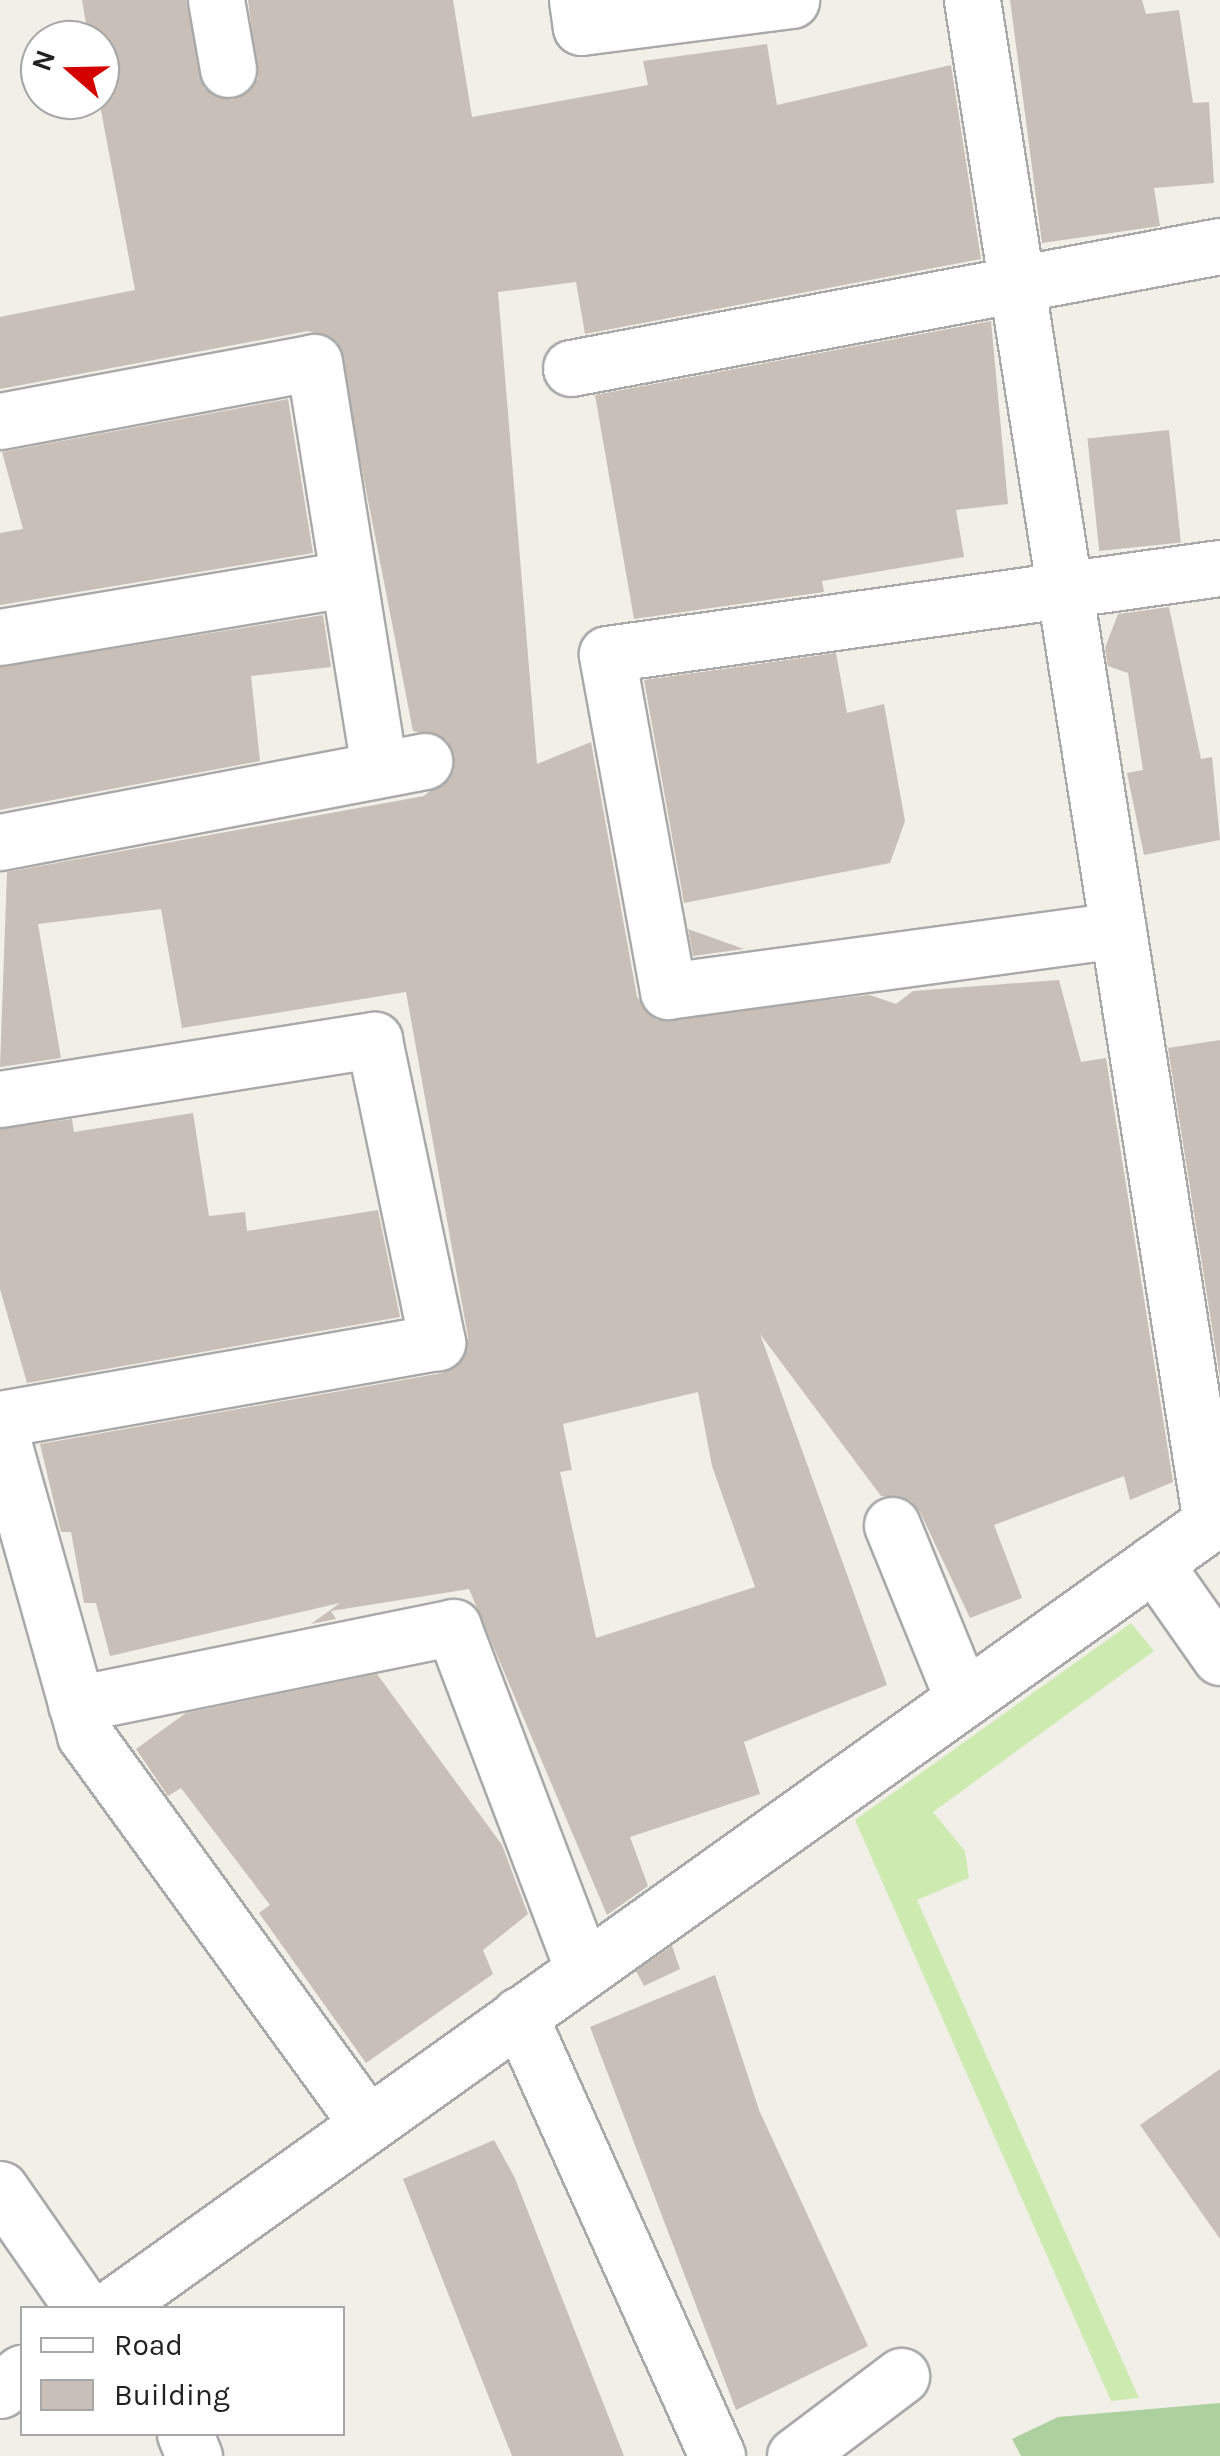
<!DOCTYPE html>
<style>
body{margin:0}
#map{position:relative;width:1220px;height:2456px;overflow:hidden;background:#f2efe9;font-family:Karla,sans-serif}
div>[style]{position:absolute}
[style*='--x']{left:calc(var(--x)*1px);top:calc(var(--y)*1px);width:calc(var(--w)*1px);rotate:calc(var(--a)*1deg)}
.grass>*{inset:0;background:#cdebb0}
.forest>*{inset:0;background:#add19e}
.building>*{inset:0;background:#c7bfb8;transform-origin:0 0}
.roads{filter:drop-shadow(2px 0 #a9a9a9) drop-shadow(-2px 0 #a9a9a9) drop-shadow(0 2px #a9a9a9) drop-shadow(0 -2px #a9a9a9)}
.minor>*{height:55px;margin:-27.5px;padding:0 27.5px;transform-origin:27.5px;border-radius:27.5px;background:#fff}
span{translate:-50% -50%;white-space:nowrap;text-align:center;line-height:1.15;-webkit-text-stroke:8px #fff;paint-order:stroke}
.legend{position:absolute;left:20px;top:2306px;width:325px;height:130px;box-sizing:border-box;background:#fff;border:2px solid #a7a7a7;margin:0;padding:12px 18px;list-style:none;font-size:30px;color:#222}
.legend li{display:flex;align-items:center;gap:20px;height:50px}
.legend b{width:50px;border:2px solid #a7a7a7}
.north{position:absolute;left:20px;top:20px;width:100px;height:100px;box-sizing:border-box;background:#fff;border:2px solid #a7a7a7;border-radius:50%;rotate:290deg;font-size:28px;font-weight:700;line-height:40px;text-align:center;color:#222}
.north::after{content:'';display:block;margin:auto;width:35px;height:45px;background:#d40000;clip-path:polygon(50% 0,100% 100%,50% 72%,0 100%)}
</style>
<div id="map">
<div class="grass">
<div style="clip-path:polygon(1131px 1623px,1154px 1651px,933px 1812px,965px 1851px,969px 1878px,917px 1900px,1139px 2398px,1111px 2401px,855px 1820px)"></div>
</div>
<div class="forest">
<div style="clip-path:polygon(1220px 2403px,1220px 2456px,1021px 2456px,1012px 2439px,1058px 2417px)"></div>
</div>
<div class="building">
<div style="clip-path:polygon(evenodd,82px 0,186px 0,204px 88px,232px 100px,258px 79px,248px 0,453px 0,472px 117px,648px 85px,643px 61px,767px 44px,777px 105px,951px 65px,981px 259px,585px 334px,576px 282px,498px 292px,537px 764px,591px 742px,637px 997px,656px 1020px,870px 995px,896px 1004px,913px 991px,1059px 980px,1081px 1062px,1106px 1058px,1173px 1482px,1130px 1500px,1124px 1476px,994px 1525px,1022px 1598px,970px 1618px,920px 1512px,910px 1500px,881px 1496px,760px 1334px,887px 1685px,744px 1742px,760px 1794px,630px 1837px,648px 1886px,607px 1915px,469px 1589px,331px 1611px,336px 1619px,311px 1624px,340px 1603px,110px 1656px,96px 1603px,84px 1603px,71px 1532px,61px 1532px,40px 1444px,442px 1373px,458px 1365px,468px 1337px,406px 992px,182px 1028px,161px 909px,38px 924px,61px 1058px,0 1067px,7px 872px,424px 796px,454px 770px,447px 740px,413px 731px,337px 341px,308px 331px,0 389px,0 317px,135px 290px,99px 100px,100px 40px,89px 40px,82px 0,698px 1392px,712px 1466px,755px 1587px,596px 1638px,560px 1472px,572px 1470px,563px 1424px,698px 1392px)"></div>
<div style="clip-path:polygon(1010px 0,1142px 0,1146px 14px,1179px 10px,1193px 103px,1209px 102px,1214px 183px,1154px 188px,1160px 226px,1042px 243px)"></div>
<div style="clip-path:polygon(991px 321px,1008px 504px,956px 510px,964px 557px,822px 581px,824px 592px,634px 619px,595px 395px)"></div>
<div style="clip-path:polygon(288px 399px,313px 553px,0 605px,0 533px,23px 529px,2px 452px)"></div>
<div style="left:1169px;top:430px;width:113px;height:82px;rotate:84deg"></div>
<div style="clip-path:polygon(1169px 607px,1201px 759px,1212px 757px,1220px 840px,1144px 855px,1127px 773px,1143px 770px,1128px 673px,1108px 666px,1105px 648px,1118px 614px)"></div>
<div style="clip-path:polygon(323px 615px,331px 667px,251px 676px,260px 761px,0 810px,0 667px)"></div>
<div style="clip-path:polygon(836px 653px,847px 713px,884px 704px,905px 821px,890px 863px,684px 903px,644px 680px)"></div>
<div style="clip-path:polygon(688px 929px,744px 949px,693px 956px)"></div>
<div style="clip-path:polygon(1220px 1040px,1220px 1378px,1168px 1048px)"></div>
<div style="clip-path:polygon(193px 1113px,209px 1216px,245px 1212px,247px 1231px,378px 1210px,400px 1317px,27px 1383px,0 1289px,0 1129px,72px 1119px,74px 1132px)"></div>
<div style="clip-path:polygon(377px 1674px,502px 1845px,528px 1914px,483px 1950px,493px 1974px,366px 2063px,259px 1913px,270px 1905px,181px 1788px,168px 1796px,136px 1749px,186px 1713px)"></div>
<div style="clip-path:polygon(672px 1946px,680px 1969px,644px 1986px,636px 1971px)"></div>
<div style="clip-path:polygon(715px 1975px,759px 2110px,868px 2346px,736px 2410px,590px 2027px)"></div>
<div style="clip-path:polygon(1220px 2069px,1220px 2239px,1140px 2125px)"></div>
<div style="clip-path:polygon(494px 2140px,514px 2176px,624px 2456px,512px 2456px,403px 2179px)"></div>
</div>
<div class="roads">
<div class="minor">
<div style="--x:216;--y:0;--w:70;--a:80.1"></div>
<div style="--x:577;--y:0;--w:27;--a:82"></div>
<div style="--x:581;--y:27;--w:212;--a:-7.3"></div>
<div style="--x:972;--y:0;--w:1541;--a:81.08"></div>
<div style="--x:571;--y:368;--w:660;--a:-10.65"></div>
<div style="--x:0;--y:421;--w:319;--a:-10.6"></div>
<div style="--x:314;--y:362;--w:412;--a:80.9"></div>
<div style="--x:0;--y:637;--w:353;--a:-9.5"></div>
<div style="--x:0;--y:842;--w:432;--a:-10.8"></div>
<div style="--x:1118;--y:930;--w:454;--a:172.3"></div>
<div style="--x:668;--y:991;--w:342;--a:-100.3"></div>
<div style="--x:607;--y:654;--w:619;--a:-7.99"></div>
<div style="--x:0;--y:1099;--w:379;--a:-9"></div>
<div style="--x:374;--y:1040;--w:309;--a:78.2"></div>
<div style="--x:437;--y:1342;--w:444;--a:170"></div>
<div style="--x:0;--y:1432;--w:315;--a:74.3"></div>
<div style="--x:85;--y:1735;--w:480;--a:54"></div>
<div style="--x:892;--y:1525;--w:188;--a:67.8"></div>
<div style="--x:1154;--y:1563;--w:115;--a:54.9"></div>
<div style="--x:76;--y:1704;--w:385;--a:-11.5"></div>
<div style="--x:453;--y:1627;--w:367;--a:69.2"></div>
<div style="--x:519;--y:2015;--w:483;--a:65.8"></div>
<div style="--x:0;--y:2189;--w:145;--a:55.1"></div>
<div style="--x:111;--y:2308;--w:1363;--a:-35.53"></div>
<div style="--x:0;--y:2390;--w:28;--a:-38"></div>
<div style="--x:185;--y:2434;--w:24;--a:68"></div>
<div style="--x:795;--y:2456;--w:133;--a:-37"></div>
</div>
</div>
<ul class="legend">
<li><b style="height:12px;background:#fff"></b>Road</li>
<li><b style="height:28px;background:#c7bfb8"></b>Building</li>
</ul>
<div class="north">N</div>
</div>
